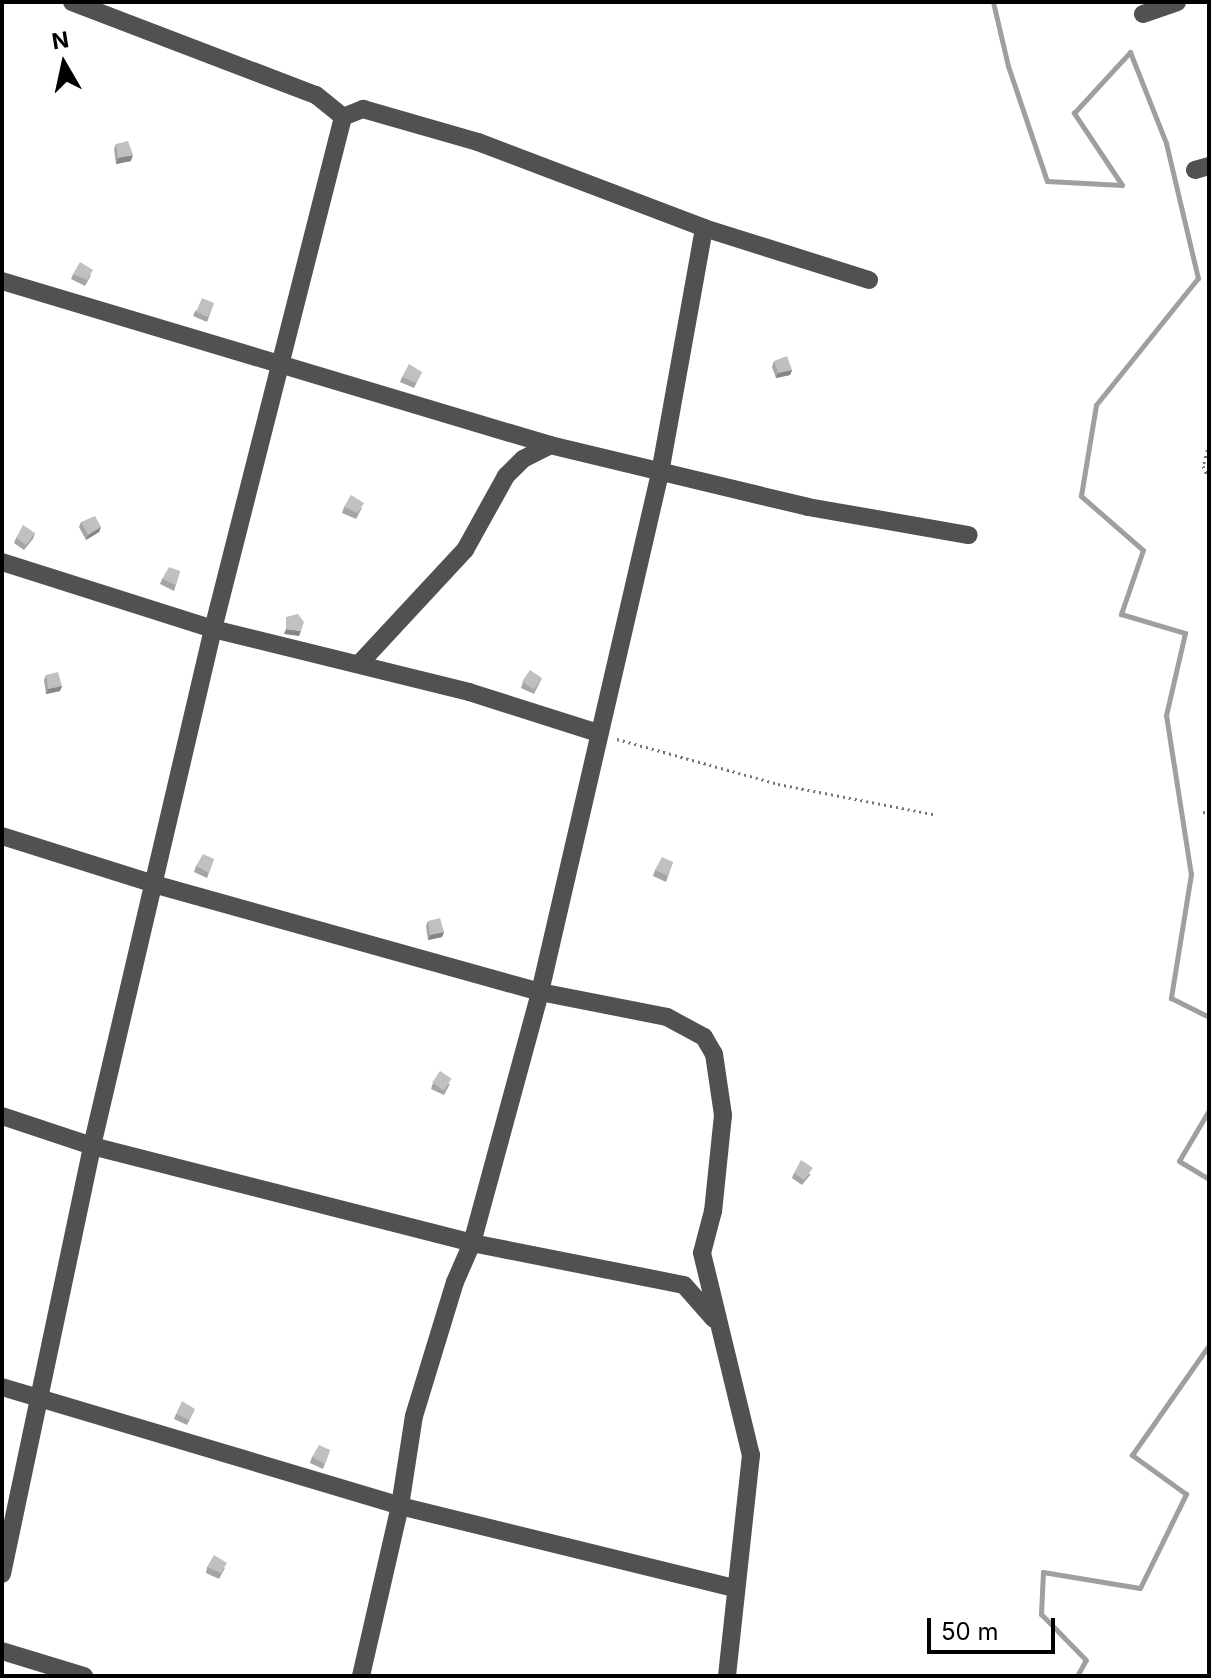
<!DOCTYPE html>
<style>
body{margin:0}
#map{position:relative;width:1211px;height:1678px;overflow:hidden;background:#fff;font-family:Inter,sans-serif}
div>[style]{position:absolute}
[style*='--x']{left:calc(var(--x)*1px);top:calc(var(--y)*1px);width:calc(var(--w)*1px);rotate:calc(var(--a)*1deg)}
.stream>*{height:5px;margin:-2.5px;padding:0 2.5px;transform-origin:2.5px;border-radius:2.5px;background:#9f9f9f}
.path>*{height:3px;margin-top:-1.5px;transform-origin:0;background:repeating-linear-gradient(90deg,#737373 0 2px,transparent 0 6px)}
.minor>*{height:18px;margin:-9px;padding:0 9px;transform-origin:9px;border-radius:9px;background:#515151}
.wall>*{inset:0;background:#a5a5a5}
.shaded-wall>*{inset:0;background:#868686}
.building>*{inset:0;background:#c0c0c0;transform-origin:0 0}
span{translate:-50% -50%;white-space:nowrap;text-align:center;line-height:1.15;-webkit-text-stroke:7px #fff;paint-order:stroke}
.frame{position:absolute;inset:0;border:4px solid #000;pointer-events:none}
.north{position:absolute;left:24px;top:24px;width:80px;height:80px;-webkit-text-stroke:6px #fff;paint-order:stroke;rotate:351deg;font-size:22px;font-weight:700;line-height:32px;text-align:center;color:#000}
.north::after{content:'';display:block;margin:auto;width:28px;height:36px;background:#000;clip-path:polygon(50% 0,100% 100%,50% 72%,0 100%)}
.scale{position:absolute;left:927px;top:1618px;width:128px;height:36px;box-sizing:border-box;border:4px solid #000;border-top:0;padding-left:10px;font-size:24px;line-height:28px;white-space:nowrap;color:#000;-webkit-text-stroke:6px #fff;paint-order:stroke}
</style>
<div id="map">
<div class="stream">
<div style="--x:993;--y:2;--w:66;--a:76.8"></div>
<div style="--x:1008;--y:66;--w:121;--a:71.3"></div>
<div style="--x:1047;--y:181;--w:75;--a:3.1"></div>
<div style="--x:1122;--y:185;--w:87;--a:-123.7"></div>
<div style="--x:1074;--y:113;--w:83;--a:-47.4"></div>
<div style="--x:1130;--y:52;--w:98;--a:68.4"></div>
<div style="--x:1166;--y:143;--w:139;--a:76.7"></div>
<div style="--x:1198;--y:278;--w:163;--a:128.8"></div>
<div style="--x:1096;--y:405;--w:92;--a:99.4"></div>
<div style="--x:1081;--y:496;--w:82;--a:41.1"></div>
<div style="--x:1143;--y:550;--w:68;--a:109"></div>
<div style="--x:1121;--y:614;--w:67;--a:16.5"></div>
<div style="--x:1185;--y:633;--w:84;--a:103"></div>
<div style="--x:1166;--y:715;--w:161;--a:81.1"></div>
<div style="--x:1191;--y:874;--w:126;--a:99.2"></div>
<div style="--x:1171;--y:998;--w:42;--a:26.6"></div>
<div style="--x:1209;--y:1110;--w:59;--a:120.5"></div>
<div style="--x:1179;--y:1161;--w:35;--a:31"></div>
<div style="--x:1077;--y:1676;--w:18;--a:-61"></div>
<div style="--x:1086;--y:1660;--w:64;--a:-134.4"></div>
<div style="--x:1041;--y:1614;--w:42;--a:-87.3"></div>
<div style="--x:1043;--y:1572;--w:98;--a:9.4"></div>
<div style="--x:1140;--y:1588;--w:105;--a:-63.9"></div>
<div style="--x:1186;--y:1494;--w:67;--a:-144.2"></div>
<div style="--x:1132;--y:1455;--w:134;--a:-55"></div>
</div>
<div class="path">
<div style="--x:1209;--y:444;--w:23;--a:105"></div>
<div style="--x:1203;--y:466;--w:14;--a:65"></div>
<div style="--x:617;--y:739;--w:167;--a:15.6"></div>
<div style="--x:778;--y:784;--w:158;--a:11"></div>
<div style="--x:1203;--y:812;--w:6;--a:9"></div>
</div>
<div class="minor">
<div style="--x:72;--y:2;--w:261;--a:20.9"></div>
<div style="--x:316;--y:95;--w:35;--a:39"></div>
<div style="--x:1143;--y:14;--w:36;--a:-19"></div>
<div style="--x:343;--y:117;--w:22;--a:-22"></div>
<div style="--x:363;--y:109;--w:120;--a:16"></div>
<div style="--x:478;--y:142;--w:242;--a:20.8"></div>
<div style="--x:704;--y:228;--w:173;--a:17.5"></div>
<div style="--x:1195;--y:170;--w:15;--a:-16"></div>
<div style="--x:2;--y:281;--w:572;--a:16.66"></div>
<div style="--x:550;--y:445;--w:265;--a:13.5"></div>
<div style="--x:808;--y:507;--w:163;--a:9.9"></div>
<div style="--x:2;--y:562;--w:221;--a:17.6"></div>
<div style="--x:213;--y:629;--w:264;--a:13.8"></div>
<div style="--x:469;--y:692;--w:135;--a:17.6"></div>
<div style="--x:359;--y:664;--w:156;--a:-47.1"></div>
<div style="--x:465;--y:550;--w:85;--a:-61"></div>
<div style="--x:506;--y:476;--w:24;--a:-45"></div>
<div style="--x:523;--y:459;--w:30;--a:-27"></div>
<div style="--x:2;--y:836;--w:163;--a:17.5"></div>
<div style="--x:157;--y:885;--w:398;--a:15.6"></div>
<div style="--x:540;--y:992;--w:129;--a:11.1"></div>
<div style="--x:667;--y:1017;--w:42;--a:28.4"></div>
<div style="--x:704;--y:1037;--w:20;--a:60"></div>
<div style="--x:714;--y:1054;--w:62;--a:81.6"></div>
<div style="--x:723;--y:1115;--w:97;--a:95.9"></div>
<div style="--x:713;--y:1211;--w:43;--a:104.7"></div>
<div style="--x:702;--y:1253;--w:208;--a:76.4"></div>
<div style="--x:751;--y:1455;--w:222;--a:96.2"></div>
<div style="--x:2;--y:1116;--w:95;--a:18.4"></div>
<div style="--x:92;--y:1146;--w:392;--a:14.3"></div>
<div style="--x:472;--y:1243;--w:216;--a:11.2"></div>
<div style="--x:684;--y:1285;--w:45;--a:48.6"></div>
<div style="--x:2;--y:1387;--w:415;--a:16.6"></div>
<div style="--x:400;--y:1506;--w:345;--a:13.8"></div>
<div style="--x:2;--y:1574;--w:437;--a:-78.1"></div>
<div style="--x:92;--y:1146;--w:531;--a:-76.83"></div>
<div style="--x:213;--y:629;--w:528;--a:-75.75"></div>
<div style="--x:2;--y:1651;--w:86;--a:17"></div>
<div style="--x:361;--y:1676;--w:174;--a:-77.1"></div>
<div style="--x:400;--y:1506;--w:91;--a:-81.2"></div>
<div style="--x:414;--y:1416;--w:140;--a:-73"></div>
<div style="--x:455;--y:1282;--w:43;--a:-66.4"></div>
<div style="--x:472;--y:1243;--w:260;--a:-74.8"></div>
<div style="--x:540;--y:992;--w:533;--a:-76.98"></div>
<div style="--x:660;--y:473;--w:249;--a:-79.8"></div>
</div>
<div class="wall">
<div style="clip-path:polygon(116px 144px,131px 161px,116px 164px,114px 149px)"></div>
<div style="clip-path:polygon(73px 274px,91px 275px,85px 286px,71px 279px)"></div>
<div style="clip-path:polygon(214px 303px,207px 322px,193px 316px,195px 311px)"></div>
<div style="clip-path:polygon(774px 361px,792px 370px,790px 375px,776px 378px,772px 367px)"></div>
<div style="clip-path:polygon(422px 372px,414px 388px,400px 382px,402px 377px)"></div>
<div style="clip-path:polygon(344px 507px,362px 508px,356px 519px,342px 513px)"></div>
<div style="clip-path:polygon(81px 522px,101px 527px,99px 532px,86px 540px,79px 527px)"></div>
<div style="clip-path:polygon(35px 533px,33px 539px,24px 550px,14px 543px,16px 538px)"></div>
<div style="clip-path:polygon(180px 571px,174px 591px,160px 584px,162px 579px)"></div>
<div style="clip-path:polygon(46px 675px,62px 686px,60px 691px,46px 694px,44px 680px)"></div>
<div style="clip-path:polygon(542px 678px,534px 694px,521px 688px,523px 682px)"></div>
<div style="clip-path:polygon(214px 859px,207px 878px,194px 872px,196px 866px)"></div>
<div style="clip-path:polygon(673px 862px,666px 882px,653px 876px,655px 870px)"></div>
<div style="clip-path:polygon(428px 921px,444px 932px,442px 937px,428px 940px,426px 926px)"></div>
<div style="clip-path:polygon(433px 1083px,450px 1084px,444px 1095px,431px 1089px)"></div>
<div style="clip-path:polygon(794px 1173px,811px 1174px,802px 1185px,792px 1178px)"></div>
<div style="clip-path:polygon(195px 1409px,187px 1425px,174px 1419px,176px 1414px)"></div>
<div style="clip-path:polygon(330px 1450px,323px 1469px,310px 1463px,312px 1457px)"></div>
<div style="clip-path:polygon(207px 1567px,225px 1568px,219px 1579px,206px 1573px)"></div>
</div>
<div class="shaded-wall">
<div style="clip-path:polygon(133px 155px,131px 161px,116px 164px,118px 158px)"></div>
<div style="clip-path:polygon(792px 370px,790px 375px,776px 378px,778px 373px)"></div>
<div style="clip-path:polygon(101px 527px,99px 532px,86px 540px,88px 535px)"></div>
<div style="clip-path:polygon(286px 629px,301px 631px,299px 636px,284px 634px)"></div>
<div style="clip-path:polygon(62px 686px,60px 691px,46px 694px,48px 689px)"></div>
<div style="clip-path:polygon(444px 932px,442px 937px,428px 940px,430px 935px)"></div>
</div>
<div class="building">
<div style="clip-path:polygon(128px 141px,133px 155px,118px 158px,116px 144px)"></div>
<div style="clip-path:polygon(80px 262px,93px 270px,87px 280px,73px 274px)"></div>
<div style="left:202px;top:298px;width:13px;height:15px;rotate:23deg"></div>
<div style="clip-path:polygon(787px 356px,792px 370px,778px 373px,774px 361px)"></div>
<div style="clip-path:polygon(409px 364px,422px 372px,416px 383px,402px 377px)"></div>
<div style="clip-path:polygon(351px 495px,364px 503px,358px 513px,344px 507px)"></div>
<div style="clip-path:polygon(95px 516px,101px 527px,88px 535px,81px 522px)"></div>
<div style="clip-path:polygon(23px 525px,35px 533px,26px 545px,16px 538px)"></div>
<div style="clip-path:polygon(169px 567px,180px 571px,176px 585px,162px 579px)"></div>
<div style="clip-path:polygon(298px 614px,304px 622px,301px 631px,286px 629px,286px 617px)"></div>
<div style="left:530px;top:670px;width:14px;height:14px;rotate:34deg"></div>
<div style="clip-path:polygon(58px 672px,62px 686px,48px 689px,46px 675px)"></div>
<div style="clip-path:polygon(203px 854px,214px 859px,209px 873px,196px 866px)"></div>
<div style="clip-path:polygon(662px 857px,673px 862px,668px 876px,655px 870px)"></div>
<div style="clip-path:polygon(440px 918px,444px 932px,430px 935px,428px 921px)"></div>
<div style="left:440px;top:1071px;width:14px;height:14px;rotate:34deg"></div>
<div style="clip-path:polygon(801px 1160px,813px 1168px,804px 1180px,794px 1173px)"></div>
<div style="clip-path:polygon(182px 1401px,195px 1409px,189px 1420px,176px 1414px)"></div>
<div style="clip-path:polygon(319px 1445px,330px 1450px,325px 1464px,312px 1457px)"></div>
<div style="clip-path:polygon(214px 1555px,227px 1563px,221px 1573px,207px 1567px)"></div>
</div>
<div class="frame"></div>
<div class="north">N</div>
<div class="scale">50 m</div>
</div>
